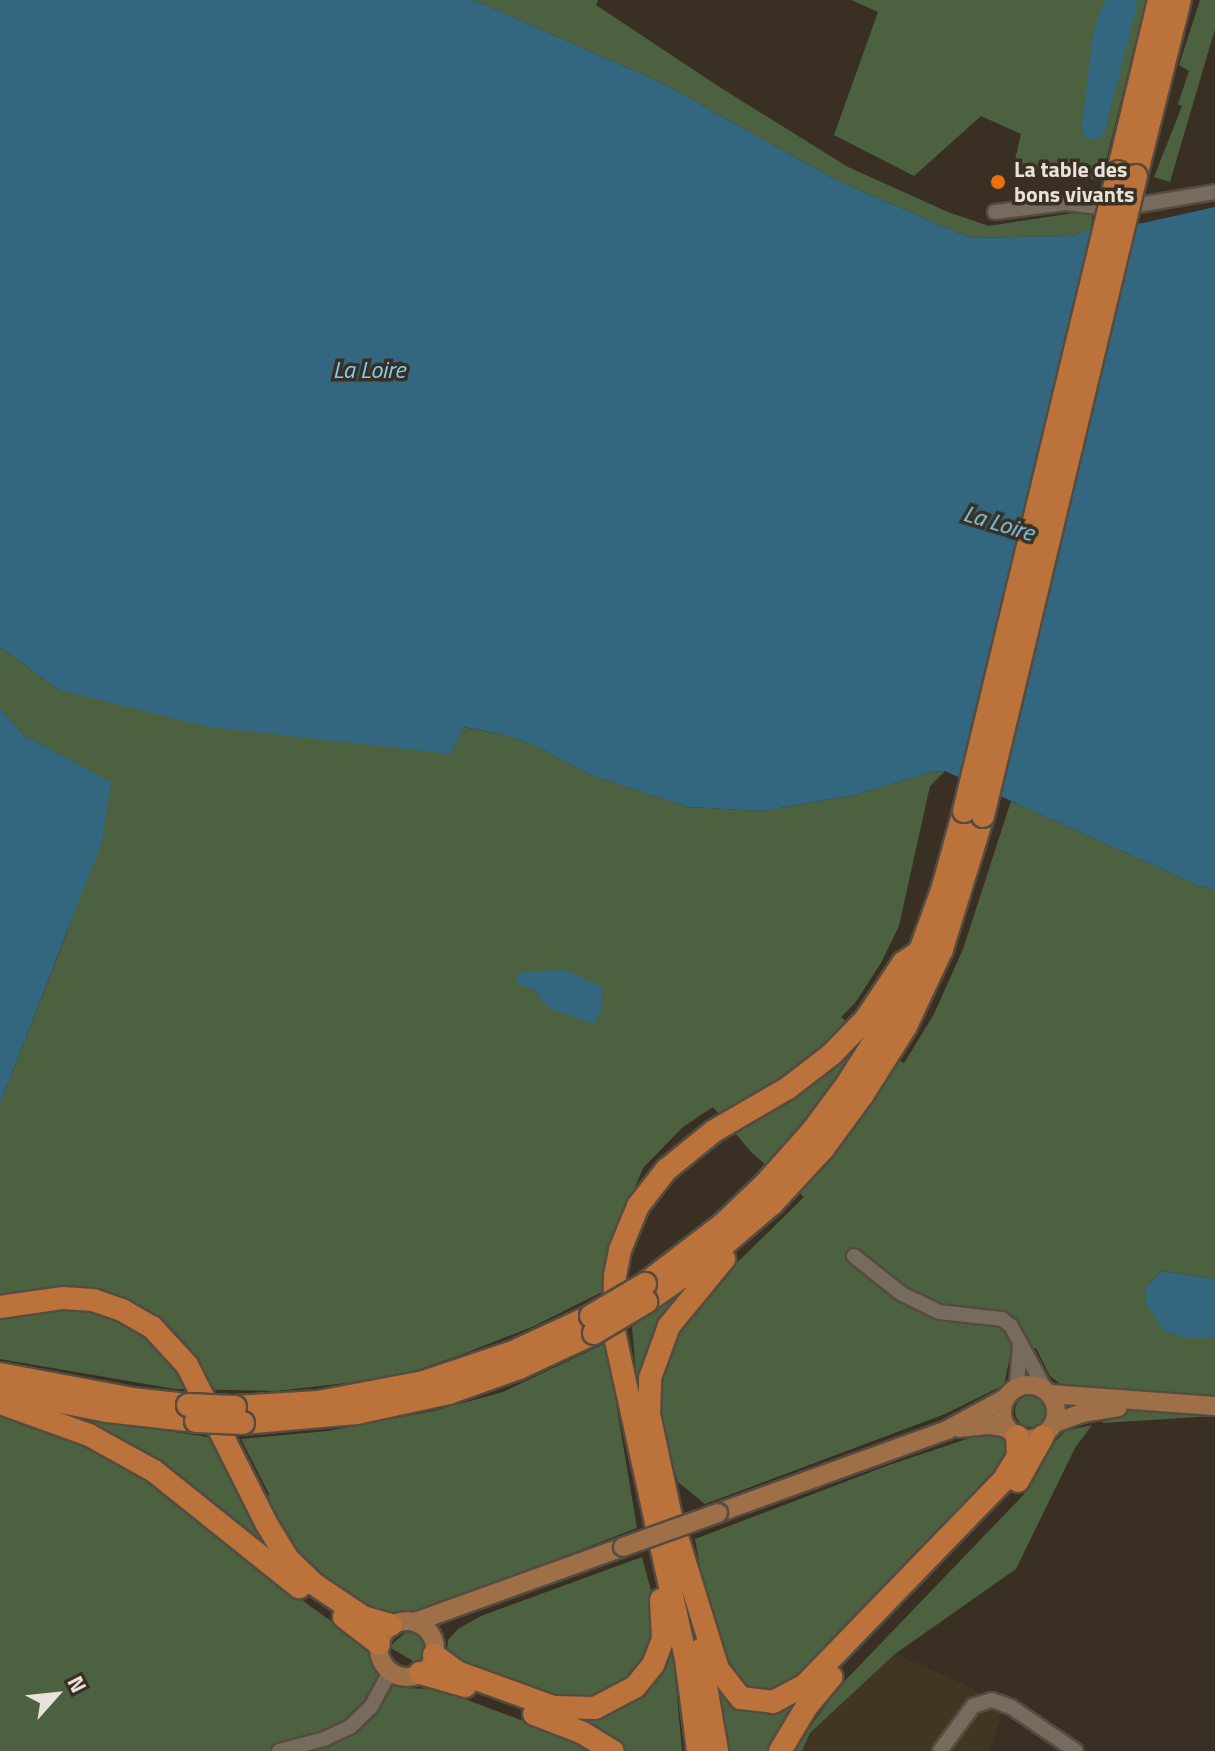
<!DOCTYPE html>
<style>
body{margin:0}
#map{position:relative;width:1215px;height:1751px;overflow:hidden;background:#392f22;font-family:"Titillium Web",sans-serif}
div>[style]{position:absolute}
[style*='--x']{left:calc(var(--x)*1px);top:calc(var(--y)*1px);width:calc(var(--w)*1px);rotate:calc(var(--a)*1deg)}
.built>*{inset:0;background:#423522}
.green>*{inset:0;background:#4b613f}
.round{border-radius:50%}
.water>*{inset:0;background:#32677f}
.roads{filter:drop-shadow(2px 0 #544c40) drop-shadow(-2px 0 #544c40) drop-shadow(0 2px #544c40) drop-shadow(0 -2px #544c40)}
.minor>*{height:14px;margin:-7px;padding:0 7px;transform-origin:7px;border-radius:7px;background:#766b5c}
.major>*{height:18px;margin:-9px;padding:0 9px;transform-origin:9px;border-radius:9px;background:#9f7048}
.major>.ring{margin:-9px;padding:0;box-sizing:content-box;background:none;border:18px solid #9f7048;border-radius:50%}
.highway>*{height:22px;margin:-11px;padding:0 11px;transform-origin:11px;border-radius:11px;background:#bb733b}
.bridges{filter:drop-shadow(2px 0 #544c40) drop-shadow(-2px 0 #544c40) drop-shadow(0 2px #544c40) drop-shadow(0 -2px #544c40)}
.major-bridge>*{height:18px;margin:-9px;padding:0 9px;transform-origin:9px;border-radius:9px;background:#9f7048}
.highway-bridge>*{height:22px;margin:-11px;padding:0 11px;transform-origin:11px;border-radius:11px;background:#bb733b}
.dots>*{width:22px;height:22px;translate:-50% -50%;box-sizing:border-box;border:4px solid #392f22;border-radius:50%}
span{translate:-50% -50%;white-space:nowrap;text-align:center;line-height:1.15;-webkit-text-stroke:7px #392f22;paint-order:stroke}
.poi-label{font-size:22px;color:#e8e2d9;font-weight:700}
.left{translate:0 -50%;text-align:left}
.water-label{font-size:24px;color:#7dd0f7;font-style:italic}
.north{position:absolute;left:16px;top:1655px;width:80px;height:80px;-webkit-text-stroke:6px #392f22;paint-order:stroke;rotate:63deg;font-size:22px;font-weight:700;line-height:32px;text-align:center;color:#e8e2d9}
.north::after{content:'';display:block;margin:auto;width:28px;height:36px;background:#e8e2d9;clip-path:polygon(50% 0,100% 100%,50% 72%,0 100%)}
</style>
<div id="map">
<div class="built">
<div style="clip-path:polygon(895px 1654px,971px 1687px,1004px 1710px,989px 1751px,802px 1751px,810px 1733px)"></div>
</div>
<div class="green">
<div style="clip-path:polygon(474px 0,598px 0,596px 5px,718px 86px,848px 167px,948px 212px,989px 226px,1093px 210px,1091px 229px,1072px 236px,970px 238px,836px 180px,662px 83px)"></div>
<div style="clip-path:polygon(851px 0,1146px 0,1101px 181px,1014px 164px,1021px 134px,981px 116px,914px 176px,834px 135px,878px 12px)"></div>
<div style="clip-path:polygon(1200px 0,1215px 0,1215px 29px,1170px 182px,1154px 177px,1182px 106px,1178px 104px,1189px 71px,1179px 65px)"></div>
<div style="clip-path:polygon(0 647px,59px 690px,451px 754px,463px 727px,505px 735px,536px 746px,591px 775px,688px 807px,763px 811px,859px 794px,930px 772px,945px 771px,930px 786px,899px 926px,881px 963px,855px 1003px,841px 1017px,878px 1048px,904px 1063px,934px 1014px,963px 949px,1011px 801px,1199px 886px,1215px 890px,1215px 1279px,1162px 1271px,1146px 1287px,1185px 1338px,1215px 1338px,1215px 1416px,1103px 1423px,1097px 1391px,1068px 1390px,1050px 1376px,1036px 1348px,1011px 1351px,1004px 1385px,945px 1414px,705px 1504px,678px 1482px,666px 1441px,659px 1399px,670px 1347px,698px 1301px,804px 1197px,752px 1153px,713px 1107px,683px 1127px,643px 1168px,606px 1258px,602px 1292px,532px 1327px,463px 1354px,417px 1370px,373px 1380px,276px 1391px,175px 1389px,0 1359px,0 1104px,68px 930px,111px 783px,24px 735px,0 708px)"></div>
<div style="clip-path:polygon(692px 1286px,662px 1323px,647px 1349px,639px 1407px,632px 1327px)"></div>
<div style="clip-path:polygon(606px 1343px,637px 1528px,426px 1609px,392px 1615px,370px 1611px,303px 1564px,265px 1507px,269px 1494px,241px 1439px,327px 1431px,433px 1411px,503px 1392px)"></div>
<div class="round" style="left:1015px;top:1395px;width:32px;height:32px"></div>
<div style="clip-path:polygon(0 1412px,55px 1430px,145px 1476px,310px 1606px,369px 1648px,380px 1672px,401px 1688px,438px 1689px,542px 1728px,552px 1697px,453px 1664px,447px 1652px,448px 1640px,458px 1629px,481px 1616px,642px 1557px,657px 1612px,657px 1636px,673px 1651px,682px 1751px,0 1751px)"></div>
<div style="clip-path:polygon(67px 1417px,216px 1438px,273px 1550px,268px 1553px)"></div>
<div style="clip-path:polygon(1092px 1425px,1075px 1448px,1016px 1569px,895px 1654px,810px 1733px,802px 1751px,793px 1751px,838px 1688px,1030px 1488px,1040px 1459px,1065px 1431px)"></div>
<div style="clip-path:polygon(982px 1434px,999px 1434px,1007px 1444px,1009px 1460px,801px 1699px,771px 1751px,729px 1751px,717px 1686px,729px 1674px,705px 1593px,695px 1539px,889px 1465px)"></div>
<div style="clip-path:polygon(406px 1632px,416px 1634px,426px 1646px,418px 1664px,389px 1647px)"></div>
</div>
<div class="water">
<div style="clip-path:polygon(0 0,474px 0,662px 83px,836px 180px,970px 238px,1072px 236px,1091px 229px,1143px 223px,1215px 207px,1215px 890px,1199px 886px,945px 771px,930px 772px,859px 794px,763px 811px,688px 807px,591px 775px,536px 746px,505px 735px,464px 727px,451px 754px,208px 727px,59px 690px,0 647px)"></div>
<div style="clip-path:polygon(1106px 0,1137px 0,1137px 5px,1105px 131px,1098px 140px,1085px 138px,1082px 127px,1092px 41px,1098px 15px)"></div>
<div style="clip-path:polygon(0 708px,24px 735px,111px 782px,102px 842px,0 1104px)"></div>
<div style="clip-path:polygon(563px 969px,602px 987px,601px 1011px,594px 1024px,548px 1008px,534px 990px,516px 983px,519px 973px)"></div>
<div style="clip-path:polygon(1162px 1271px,1215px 1279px,1215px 1338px,1185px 1338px,1163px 1330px,1145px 1302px,1146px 1287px)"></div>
</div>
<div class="roads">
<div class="minor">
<div style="--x:995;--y:212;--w:72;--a:-7.2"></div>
<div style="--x:1066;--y:203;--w:49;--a:7"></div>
<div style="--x:1115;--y:209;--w:101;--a:-9.6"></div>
<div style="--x:854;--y:1256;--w:61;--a:38.4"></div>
<div style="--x:902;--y:1294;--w:41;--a:25.9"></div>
<div style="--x:939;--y:1312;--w:63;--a:6.3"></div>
<div style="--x:1002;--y:1319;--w:11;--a:38"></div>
<div style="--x:1011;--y:1326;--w:72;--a:61.6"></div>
<div style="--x:1017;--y:1387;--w:45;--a:-86.2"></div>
<div style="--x:279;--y:1751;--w:47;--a:-14.9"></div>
<div style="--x:324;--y:1739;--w:29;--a:-25"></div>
<div style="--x:350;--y:1727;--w:29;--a:-44"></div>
<div style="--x:371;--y:1707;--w:40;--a:-62"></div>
<div style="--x:940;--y:1751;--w:56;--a:-53.7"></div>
<div style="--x:973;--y:1706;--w:20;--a:-18"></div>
<div style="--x:992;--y:1700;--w:20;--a:20"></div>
<div style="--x:1011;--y:1707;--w:78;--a:34.1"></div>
</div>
<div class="major">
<div class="ring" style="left:1002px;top:1385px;width:36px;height:36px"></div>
<div style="--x:1050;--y:1394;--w:165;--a:4.2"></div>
<div style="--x:1055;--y:1423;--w:29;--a:-20"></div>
<div style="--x:1082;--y:1413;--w:36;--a:-9"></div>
<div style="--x:959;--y:1428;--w:31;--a:-6"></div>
<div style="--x:990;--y:1425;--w:17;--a:10"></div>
<div style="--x:718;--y:1513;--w:244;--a:-19.9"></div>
<div style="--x:947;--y:1430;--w:67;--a:-28.5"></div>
<div class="ring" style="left:379px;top:1621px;width:38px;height:38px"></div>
<div style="--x:415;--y:1622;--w:221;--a:-19.8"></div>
</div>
<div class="highway">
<div style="--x:1118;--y:172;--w:177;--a:-76.6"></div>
<div style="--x:1136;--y:176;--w:181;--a:-76"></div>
<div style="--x:645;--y:1284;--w:98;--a:-37.6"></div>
<div style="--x:723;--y:1224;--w:57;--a:-43.6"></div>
<div style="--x:764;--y:1185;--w:74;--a:-48.3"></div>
<div style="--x:813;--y:1130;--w:57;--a:-53.5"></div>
<div style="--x:847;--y:1084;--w:65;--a:-57.5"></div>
<div style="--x:882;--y:1029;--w:87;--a:-64"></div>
<div style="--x:920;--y:951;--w:68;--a:-70.2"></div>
<div style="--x:943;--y:887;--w:79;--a:-74.6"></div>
<div style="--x:646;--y:1302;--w:73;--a:-35"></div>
<div style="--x:706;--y:1260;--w:87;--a:-40.3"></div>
<div style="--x:772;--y:1204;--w:75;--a:-47.2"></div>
<div style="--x:823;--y:1149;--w:66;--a:-53.7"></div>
<div style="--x:862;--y:1096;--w:83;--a:-57.8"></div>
<div style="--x:906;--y:1026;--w:85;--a:-64.9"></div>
<div style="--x:942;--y:949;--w:139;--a:-72.9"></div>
<div style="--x:0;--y:1307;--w:64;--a:-8.1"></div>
<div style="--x:63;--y:1298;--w:30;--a:4"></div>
<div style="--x:93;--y:1300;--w:31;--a:19"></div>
<div style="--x:122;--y:1310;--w:34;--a:30"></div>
<div style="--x:152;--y:1327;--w:52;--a:47.4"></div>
<div style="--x:187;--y:1365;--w:177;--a:63.4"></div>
<div style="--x:266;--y:1523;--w:42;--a:58.6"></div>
<div style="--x:288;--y:1559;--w:36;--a:44"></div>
<div style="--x:314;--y:1584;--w:59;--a:34"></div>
<div style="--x:363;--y:1617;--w:29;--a:16"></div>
<div style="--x:0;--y:1374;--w:134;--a:10.7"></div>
<div style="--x:132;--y:1399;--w:56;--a:6.1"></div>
<div style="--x:5;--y:1391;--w:104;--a:11.1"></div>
<div style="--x:107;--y:1411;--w:90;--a:6.4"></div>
<div style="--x:0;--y:1403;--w:95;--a:19.8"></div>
<div style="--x:89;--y:1435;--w:74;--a:29"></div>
<div style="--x:154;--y:1471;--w:186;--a:38.7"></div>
<div style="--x:235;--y:1407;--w:83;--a:-3.4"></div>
<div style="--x:318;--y:1402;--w:108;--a:-10.7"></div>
<div style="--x:424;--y:1382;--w:94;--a:-18.6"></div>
<div style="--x:513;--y:1352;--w:86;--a:-24.8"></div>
<div style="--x:243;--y:1423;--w:114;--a:-5"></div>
<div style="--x:357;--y:1413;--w:94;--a:-12.3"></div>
<div style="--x:449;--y:1393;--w:74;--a:-19.7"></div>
<div style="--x:519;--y:1368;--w:83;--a:-25"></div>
<div style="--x:1018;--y:1481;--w:51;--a:-60.9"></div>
<div style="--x:670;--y:1514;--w:162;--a:72.8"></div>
<div style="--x:718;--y:1669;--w:37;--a:52"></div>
<div style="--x:741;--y:1698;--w:32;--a:7"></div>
<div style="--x:773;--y:1702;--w:36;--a:-28"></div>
<div style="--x:805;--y:1685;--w:283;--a:-45.9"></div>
<div style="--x:1002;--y:1482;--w:31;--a:-58"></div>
<div style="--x:1018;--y:1456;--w:20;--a:-93"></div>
<div style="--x:673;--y:1526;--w:115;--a:-102.1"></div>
<div style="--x:649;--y:1414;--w:36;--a:-88"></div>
<div style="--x:650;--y:1378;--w:55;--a:-69.9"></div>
<div style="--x:669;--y:1326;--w:87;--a:-50.6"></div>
<div style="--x:344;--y:1617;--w:44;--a:37.6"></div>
<div style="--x:700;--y:1650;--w:102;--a:80.4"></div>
<div style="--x:434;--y:1655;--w:29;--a:36"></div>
<div style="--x:457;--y:1672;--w:102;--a:20"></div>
<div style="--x:553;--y:1707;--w:42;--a:1.4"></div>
<div style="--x:595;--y:1708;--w:45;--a:-27.7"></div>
<div style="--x:635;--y:1687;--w:28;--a:-51"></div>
<div style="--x:653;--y:1665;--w:28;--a:-69"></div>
<div style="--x:663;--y:1639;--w:39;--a:-93"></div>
<div style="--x:420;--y:1673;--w:47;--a:16.1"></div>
<div style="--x:534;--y:1714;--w:50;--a:21"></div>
<div style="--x:581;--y:1732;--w:37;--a:31"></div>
<div style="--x:698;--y:1751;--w:93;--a:-97.4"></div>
<div style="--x:686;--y:1659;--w:336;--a:-102.4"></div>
<div style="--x:614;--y:1331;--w:55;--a:-89"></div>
<div style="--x:615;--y:1276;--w:26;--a:-79"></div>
<div style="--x:620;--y:1250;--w:48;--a:-67.8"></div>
<div style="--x:638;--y:1206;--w:46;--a:-52.1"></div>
<div style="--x:666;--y:1170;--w:62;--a:-39.1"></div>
<div style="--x:714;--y:1131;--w:86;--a:-30.2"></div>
<div style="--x:788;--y:1088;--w:56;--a:-37.7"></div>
<div style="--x:832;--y:1054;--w:47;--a:-45.9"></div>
<div style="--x:865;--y:1020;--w:69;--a:-56.3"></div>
<div style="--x:903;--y:963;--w:21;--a:-35"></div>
<div style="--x:780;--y:1751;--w:52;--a:-59"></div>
<div style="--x:807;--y:1706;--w:38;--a:-50"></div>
</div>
</div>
<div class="bridges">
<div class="major-bridge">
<div style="--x:623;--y:1547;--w:101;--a:-19.7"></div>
</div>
<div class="highway-bridge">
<div style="--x:964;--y:811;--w:657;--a:-76.45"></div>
<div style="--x:983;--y:816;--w:658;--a:-76.56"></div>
<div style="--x:591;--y:1316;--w:63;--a:-30.7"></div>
<div style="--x:594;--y:1333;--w:61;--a:-30.8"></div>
<div style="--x:188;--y:1405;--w:47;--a:2.4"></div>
<div style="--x:196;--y:1421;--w:47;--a:2.4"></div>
</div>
</div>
<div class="dots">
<div style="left:998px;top:182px;background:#e8710a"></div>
</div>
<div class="poi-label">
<span class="left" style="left:1014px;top:182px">La table des<br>bons vivants</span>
</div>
<div class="water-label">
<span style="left:369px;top:370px">La Loire</span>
<span style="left:999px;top:523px;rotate:17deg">La Loire</span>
</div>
<div class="north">N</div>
</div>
